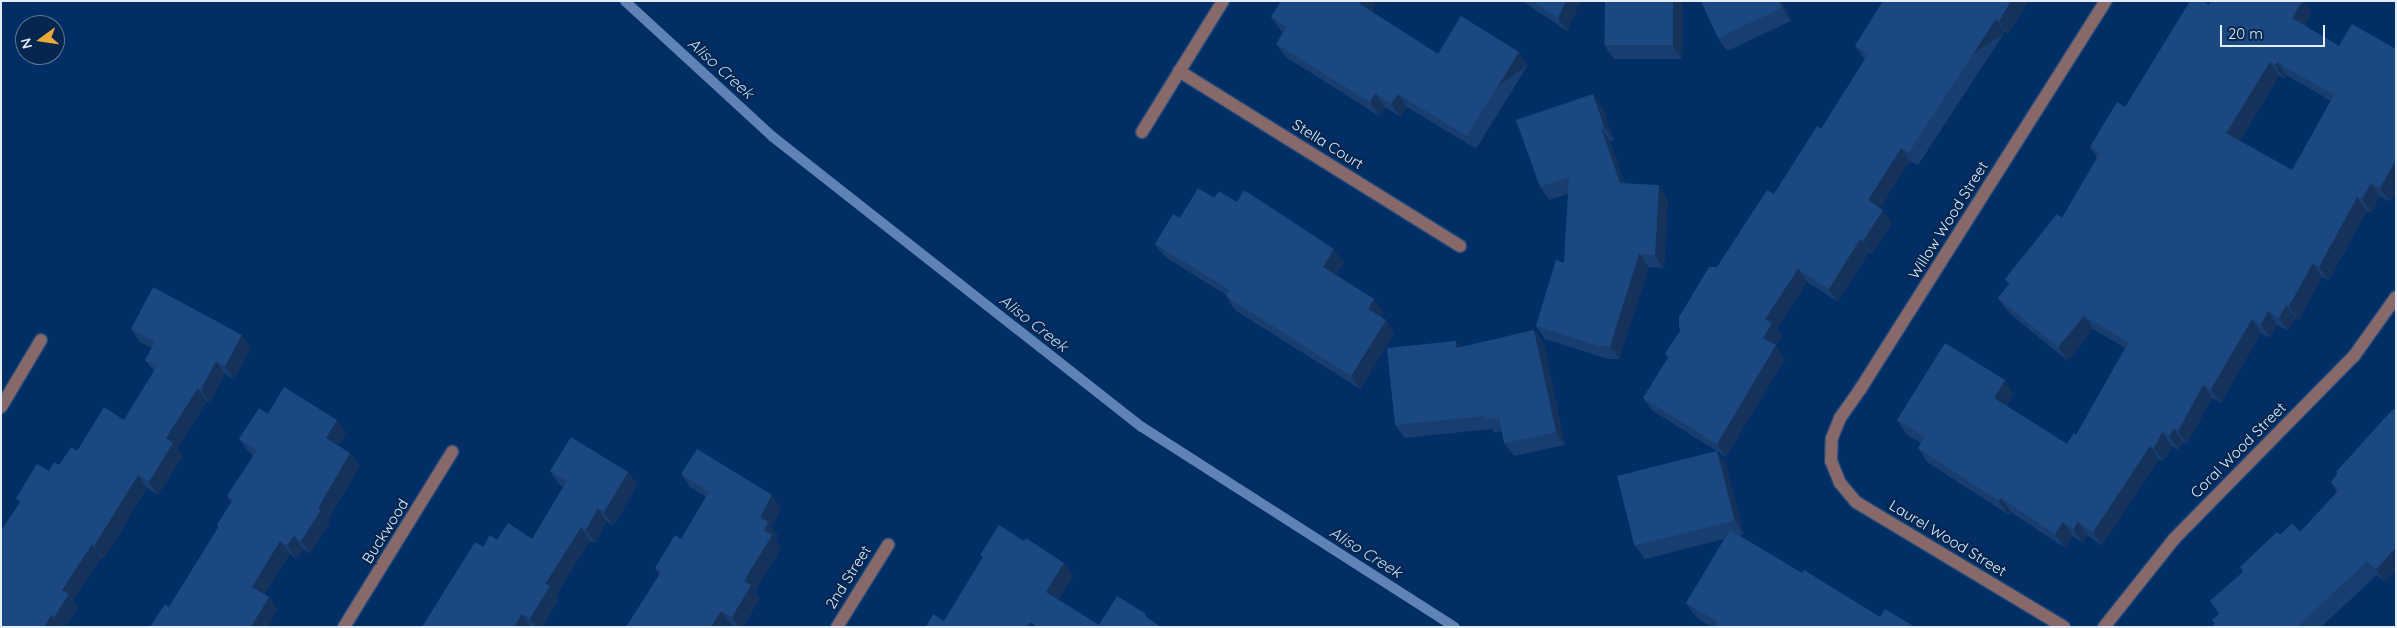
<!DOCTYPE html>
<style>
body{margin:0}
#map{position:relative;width:2397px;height:628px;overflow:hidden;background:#002e65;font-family:Quicksand,sans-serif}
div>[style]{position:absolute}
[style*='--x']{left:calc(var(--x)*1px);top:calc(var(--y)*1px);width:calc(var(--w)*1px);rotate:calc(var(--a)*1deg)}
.stream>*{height:10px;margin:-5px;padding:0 5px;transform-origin:5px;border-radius:5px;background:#5f83b4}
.roads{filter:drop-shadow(1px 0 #20497a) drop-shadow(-1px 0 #20497a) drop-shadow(0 1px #20497a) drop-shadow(0 -1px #20497a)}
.minor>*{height:12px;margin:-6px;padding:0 6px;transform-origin:6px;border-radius:6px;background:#87696a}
.wall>*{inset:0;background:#183e6f}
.shaded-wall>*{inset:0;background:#14325a;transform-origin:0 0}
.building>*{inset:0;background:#1c4881;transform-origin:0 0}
span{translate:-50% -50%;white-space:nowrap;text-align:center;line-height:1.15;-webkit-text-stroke:4.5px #04264f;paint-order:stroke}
.street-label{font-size:15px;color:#e3edfb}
.water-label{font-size:16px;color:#c4d9f6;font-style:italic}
.frame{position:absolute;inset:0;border:2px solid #e3edfb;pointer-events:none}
.north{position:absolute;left:15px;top:15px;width:50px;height:50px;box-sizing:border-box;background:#04264f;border:1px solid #5d7694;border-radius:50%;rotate:256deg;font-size:14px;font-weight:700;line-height:20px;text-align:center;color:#e3edfb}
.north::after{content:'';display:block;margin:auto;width:18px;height:22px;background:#eba93a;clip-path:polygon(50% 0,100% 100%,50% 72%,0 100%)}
.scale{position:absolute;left:2220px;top:25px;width:105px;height:22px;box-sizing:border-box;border:2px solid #e3edfb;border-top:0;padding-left:6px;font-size:15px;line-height:18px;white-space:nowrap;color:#e3edfb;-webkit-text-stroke:4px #04264f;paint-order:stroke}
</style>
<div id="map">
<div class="stream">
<div style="--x:625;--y:1;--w:201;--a:42.6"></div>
<div style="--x:773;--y:137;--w:469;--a:38.2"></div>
<div style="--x:1142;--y:427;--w:371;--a:32.6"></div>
</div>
<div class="roads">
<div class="minor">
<div style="--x:1179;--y:71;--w:331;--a:31.9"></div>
<div style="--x:1142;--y:132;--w:154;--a:-58.3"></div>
<div style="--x:1;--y:407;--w:78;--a:-59.2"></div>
<div style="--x:344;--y:627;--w:206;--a:-58.3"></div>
<div style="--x:837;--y:627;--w:97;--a:-58.1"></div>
<div style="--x:2064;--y:627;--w:243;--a:-149"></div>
<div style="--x:1856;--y:502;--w:25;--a:-130"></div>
<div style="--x:1840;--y:483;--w:24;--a:-112"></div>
<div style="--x:1831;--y:461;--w:23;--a:-88"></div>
<div style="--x:1832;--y:438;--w:22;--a:-68"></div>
<div style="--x:1840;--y:418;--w:37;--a:-55"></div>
<div style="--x:1861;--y:388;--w:458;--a:-57.7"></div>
<div style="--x:2104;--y:627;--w:112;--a:-51.5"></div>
<div style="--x:2174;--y:539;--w:257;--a:-45.5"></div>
<div style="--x:2354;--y:356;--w:72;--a:-54.6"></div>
</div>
</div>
<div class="wall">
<div style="clip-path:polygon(1522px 1px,1581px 1px,1567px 31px)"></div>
<div style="clip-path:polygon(1605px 1px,1683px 1px,1682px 59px,1614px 59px,1604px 45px)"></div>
<div style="clip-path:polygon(1701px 1px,1782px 1px,1791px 21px,1727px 51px,1718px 38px)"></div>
<div style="clip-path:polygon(1883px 1px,2029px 1px,2008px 34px,2005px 32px,1918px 165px,1910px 161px,1880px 208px,1892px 223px,1872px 254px,1869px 252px,1838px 302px,1807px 282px,1777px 329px,1782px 336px,1776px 346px,1785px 359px,1726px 457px,1653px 411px,1643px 398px,1668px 358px,1665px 354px,1681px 330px,1679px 328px,1717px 267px,1774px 194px,1821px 129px,1865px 60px,1855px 46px)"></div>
<div style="clip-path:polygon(evenodd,2211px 1px,2304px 1px,2312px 13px,2305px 26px,2339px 46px,2396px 49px,2396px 191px,2390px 202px,2380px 196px,2371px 213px,2367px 211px,2329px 280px,2322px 277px,2299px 320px,2296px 318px,2288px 331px,2277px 325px,2270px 338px,2261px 333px,2221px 403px,2212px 398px,2187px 444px,2183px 442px,2179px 450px,2172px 446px,2163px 461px,2159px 459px,2102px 546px,2087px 535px,2083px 543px,2073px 536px,2065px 548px,2011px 512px,2009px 515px,1927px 462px,1918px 448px,1921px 443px,1906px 434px,1897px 420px,2005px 380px,2014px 394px,2007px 406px,2067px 444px,2076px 435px,2125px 348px,2093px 329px,2068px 361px,2008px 312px,1998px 298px,2009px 284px,2005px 279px,2062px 218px,2097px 158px,2090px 147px,2125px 107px,2209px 5px,2211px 1px,2286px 75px,2331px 101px,2292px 170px,2240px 141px,2279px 76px,2284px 79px,2286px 75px)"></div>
<div style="clip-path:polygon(1376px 6px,1372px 12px,1438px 54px,1528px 65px,1476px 149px,1407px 107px,1401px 117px,1385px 107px,1379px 116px,1286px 57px,1276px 44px,1283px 32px,1281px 31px,1271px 17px)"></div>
<div style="clip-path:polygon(1593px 94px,1602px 107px,1614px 140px,1610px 141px,1625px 184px,1668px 199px,1664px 268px,1649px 267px,1619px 359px,1608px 359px,1545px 339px,1536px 326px,1564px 263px,1568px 194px,1549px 200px,1540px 187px)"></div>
<div style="clip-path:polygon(1214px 198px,1344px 263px,1336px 275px,1374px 299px,1384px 313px,1381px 317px,1395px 333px,1360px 389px,1235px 310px,1226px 296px,1226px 295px,1165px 257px,1155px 244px,1180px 218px)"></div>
<div style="clip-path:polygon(131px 329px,251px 348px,234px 379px,225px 374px,210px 403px,207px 401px,177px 449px,183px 456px,158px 495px,147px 488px,104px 559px,101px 558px,73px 600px,78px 608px,65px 627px,1px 627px,1px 531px,20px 503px,16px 498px,49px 471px,59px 465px,77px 451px,124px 420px,154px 371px,145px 360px,152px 348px,140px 342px)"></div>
<div style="clip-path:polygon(1544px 344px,1565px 445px,1514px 456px,1504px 443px,1502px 431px,1494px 433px,1492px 429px,1405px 438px,1395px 425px,1460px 347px)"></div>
<div style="clip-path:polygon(2396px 411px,2385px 582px,2377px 575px,2321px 627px,2211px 627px,2215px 623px,2219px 614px,2210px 601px,2243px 572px,2240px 567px,2280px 535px,2300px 532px,2337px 492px,2331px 482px)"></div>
<div style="clip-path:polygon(268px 414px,346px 433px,338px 446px,360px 466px,328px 520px,330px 523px,310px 554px,303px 549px,297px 559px,290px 554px,264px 595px,278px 610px,169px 607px,219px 527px,217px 525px,231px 502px,227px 496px,254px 456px,249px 452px,239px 439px)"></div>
<div style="clip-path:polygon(1726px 465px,1744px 534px,1739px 536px,1802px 573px,1880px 617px,1915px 627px,1712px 627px,1696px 617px,1686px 603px,1724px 539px,1645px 559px,1635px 546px)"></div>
<div style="clip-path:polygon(550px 471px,628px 472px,638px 485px,613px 526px,607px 522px,595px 543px,590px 541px,556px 595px,559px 600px,542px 627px,422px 627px,483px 547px,497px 540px,532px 539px,563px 487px,559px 484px)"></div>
<div style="clip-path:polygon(681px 474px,782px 509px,771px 526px,778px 535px,775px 539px,781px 548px,755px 591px,760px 598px,743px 627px,735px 627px,731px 624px,659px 575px,655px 568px,681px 539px,706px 497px,690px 487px)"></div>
</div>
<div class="shaded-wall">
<div style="clip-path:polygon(1361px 1px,1373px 1px,1376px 6px,1369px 17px,1360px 4px)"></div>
<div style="clip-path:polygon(1566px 1px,1581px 1px,1567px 31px,1558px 18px)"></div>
<div style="clip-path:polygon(1673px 1px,1683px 1px,1682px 59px,1673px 46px)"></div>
<div style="clip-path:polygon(1779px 1px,1782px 1px,1791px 21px,1782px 8px)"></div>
<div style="clip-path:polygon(2011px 1px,2029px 1px,2008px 34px,1999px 21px)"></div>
<div style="clip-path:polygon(2302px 1px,2304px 1px,2312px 13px,2301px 32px,2292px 18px)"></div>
<div style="left:1996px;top:19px;width:16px;height:159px;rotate:55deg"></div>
<div style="left:1519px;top:52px;width:16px;height:99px;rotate:55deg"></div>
<div style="clip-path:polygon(2270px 62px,2279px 76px,2236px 147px,2226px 133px)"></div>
<div style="clip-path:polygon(2277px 62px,2286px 75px,2284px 79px,2275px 65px)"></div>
<div style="clip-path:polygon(1375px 93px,1385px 107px,1379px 116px,1370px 102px)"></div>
<div style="clip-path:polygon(1398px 94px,1407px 107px,1401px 117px,1391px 104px)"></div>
<div style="clip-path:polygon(1593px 94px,1602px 107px,1614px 140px,1604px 127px)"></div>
<div style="clip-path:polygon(1601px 128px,1610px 141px,1629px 197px,1620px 183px)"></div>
<div style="clip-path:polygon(1901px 148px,1910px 161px,1877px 213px,1868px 200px)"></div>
<div style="clip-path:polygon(2396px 160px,2396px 191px,2390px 202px,2380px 188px)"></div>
<div style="clip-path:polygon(2371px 183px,2380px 196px,2371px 213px,2362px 199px)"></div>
<div style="clip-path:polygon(1659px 185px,1668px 199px,1664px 268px,1655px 255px)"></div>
<div style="clip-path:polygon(2357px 197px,2367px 211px,2329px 280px,2319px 267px)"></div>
<div style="clip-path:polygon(1883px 210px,1892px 223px,1872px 254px,1863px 241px)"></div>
<div style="clip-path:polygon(1860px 239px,1869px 252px,1838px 302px,1829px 289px)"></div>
<div style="clip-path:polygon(1334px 249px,1344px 263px,1332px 280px,1323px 267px)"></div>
<div style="clip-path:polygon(1639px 254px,1649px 267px,1619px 359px,1610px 346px)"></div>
<div style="clip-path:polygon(2313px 263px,2322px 277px,2299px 320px,2289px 306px)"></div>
<div style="clip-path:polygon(1798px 269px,1807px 282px,1777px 329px,1782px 336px,1776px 346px,1785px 359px,1726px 457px,1717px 444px,1765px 319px)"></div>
<div style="clip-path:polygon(1374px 299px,1384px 313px,1378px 322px,1368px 309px)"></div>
<div style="clip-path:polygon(2286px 305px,2296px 318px,2288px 331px,2279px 318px)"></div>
<div style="clip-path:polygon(2268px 311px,2277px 325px,2270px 338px,2261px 324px)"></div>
<div style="clip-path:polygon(2084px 316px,2093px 329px,2068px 361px,2058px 347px)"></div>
<div style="clip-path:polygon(2252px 319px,2261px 333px,2221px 403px,2211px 389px)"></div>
<div style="clip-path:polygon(1386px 320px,1395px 333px,1360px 389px,1351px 376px)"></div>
<div style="clip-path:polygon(1534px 330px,1544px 344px,1565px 445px,1556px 432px)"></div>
<div style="clip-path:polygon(242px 335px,251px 348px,234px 379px,225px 366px)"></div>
<div style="clip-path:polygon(1456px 341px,1465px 354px,1456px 348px)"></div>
<div style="clip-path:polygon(216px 361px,225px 374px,210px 403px,201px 389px)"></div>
<div style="clip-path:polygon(2005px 380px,2014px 394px,2004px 411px,1994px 398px)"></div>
<div style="clip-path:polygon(2203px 385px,2212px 398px,2187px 444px,2178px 431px)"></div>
<div style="clip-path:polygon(198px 388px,207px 401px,177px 449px,183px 456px,158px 495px,149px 482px,166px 438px)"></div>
<div style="clip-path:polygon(337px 420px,346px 433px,335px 451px,326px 438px)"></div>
<div style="clip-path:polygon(2174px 429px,2183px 442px,2179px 450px,2169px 436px)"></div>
<div style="clip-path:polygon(2162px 432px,2172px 446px,2163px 461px,2154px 448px)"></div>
<div style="clip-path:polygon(2150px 446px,2159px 459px,2102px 546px,2093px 532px)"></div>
<div style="clip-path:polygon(1717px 451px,1726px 465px,1744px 534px,1735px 521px)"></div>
<div style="clip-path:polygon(350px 453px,360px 466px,328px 520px,330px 523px,310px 554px,301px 541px,318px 508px)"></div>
<div style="clip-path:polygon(628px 472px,638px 485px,613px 526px,604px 512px)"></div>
<div style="clip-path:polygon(138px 475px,147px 488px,104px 559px,94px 546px)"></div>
<div style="clip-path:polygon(772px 495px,782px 509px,771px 526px,778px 535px,775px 539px,781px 548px,755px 591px,760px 598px,743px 627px,739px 627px,732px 617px,764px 530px,760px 517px)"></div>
<div style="left:2001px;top:498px;width:17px;height:4px;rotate:54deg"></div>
<div style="clip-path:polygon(598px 508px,607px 522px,595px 543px,586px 530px)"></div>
<div style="clip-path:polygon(2063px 522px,2073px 536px,2065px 548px,2055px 534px)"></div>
<div style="clip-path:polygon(2078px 522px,2087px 535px,2083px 543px,2073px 529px)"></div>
<div style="clip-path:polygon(581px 527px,590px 541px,556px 595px,559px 600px,542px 627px,536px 627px,530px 618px,545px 584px)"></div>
<div style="clip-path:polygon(294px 536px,303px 549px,297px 559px,287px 545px)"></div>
<div style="clip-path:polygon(280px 541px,290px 554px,261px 600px,252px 587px)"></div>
<div style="clip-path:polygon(92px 544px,101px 558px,73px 600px,78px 608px,65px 627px,61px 627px,54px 617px,62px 590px)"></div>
<div style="clip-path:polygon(2396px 548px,2396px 571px,2385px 582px,2376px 569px)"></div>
<div style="clip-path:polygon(1064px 563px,1074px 576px,1055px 605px,1046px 592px)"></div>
<div style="clip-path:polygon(269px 597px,278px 610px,268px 627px,251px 627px)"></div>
<div style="clip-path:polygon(721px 611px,731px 624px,729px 627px,711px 627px)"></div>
<div style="clip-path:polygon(522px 614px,531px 627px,514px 627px)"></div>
<div style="clip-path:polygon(51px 615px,60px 627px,44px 627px)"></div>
<div style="clip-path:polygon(1030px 622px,1033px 627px,1027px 627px)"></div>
</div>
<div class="building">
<div style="clip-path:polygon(1281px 1px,1361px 1px,1360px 4px,1438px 54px,1461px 16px,1519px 52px,1467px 136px,1398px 94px,1391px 104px,1375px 93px,1370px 102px,1276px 44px,1287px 27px,1271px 17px)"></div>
<div style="clip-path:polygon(1533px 1px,1566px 1px,1558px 18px)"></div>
<div style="left:1605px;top:1px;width:68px;height:44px"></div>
<div style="clip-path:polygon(1701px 1px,1779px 1px,1782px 8px,1718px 38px)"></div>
<div style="clip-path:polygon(1883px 1px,2011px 1px,1999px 21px,1996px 19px,1909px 152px,1901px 148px,1868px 200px,1883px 210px,1863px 241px,1860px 239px,1829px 289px,1798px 269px,1765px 319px,1772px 323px,1763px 338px,1776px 345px,1717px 444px,1643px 398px,1669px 356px,1665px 354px,1681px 329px,1679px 328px,1679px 317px,1709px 267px,1717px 267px,1767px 190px,1774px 194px,1817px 126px,1821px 129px,1868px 54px,1855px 46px)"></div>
<div style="clip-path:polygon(evenodd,2190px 1px,2203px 1px,2209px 5px,2211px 1px,2302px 1px,2292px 18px,2339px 46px,2352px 24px,2396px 49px,2396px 160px,2380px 188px,2371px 183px,2362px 199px,2357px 197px,2319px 267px,2313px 263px,2289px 306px,2286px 305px,2279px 318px,2268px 311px,2261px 324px,2252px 319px,2211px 389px,2203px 385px,2178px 431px,2174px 429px,2169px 436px,2162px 432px,2154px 448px,2150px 446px,2093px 532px,2078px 522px,2073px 529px,2063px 522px,2055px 534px,2001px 498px,1999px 501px,1918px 448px,1925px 437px,1897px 420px,1945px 343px,2005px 380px,1994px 398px,2067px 444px,2074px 433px,2076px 435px,2129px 342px,2084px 316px,2058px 347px,1998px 298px,2010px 283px,2005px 279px,2057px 214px,2062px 218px,2100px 153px,2090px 147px,2117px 102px,2125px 107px,2190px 1px,2270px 62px,2275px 65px,2277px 62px,2334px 95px,2292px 170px,2226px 133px,2270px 62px)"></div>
<div style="clip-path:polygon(1593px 94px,1604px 127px,1601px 128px,1620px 183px,1659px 185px,1655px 255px,1639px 254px,1610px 346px,1599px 346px,1536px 326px,1556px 260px,1564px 263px,1569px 177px,1540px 187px,1516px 120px)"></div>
<div style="clip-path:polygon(1198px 188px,1214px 198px,1219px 191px,1237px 202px,1244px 190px,1334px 249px,1323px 267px,1374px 299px,1368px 309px,1386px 320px,1351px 376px,1226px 296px,1230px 290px,1155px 244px,1173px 214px,1180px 218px)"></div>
<div style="clip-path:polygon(153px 287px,242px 335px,225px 366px,216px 361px,201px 389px,198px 388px,166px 438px,173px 443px,149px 482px,138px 475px,94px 546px,92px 544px,62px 590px,69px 594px,54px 617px,51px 615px,44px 627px,1px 627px,1px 559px,4px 555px,1px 554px,1px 531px,21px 501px,16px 498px,37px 464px,49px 471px,54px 462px,59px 465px,71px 447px,77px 451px,104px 407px,124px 420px,157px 366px,145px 360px,155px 342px,131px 329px)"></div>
<div style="clip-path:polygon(1534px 330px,1556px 432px,1504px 443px,1499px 417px,1485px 420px,1484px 416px,1395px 425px,1387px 348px,1456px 341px,1456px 348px)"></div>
<div style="clip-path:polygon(284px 387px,337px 420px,326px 438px,350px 453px,318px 508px,321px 510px,301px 541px,294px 536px,287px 545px,280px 541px,252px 587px,269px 597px,251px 627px,150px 627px,165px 604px,169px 607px,219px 526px,217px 525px,233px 500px,227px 496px,257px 450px,239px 439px,259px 408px,268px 414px)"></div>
<div style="clip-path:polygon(2393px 409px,2396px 411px,2396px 548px,2376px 569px,2367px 561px,2297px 627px,2211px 627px,2215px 623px,2212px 620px,2220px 613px,2210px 601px,2244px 571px,2240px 567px,2277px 532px,2280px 535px,2292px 523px,2300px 532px,2339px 490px,2331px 482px,2338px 473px,2336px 472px)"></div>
<div style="clip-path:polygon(571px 437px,628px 472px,604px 512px,598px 508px,586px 530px,581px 527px,545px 584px,550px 586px,530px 618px,522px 614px,514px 627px,422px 627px,475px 542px,483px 547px,490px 535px,497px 540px,508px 523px,532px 539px,567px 481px,550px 471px)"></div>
<div style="clip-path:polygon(697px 449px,772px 495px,760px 517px,768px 522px,764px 530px,772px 535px,744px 581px,751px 585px,732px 617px,721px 611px,711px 627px,626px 627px,661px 572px,655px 568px,675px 535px,681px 539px,709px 492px,681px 474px)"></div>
<div style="left:1717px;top:451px;width:72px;height:103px;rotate:76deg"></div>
<div style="clip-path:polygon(999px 525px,1024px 541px,1026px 538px,1064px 563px,1046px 592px,1099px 625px,1117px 596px,1146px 614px,1145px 616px,1161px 627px,1037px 627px,1030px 622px,1027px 627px,926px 627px,933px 614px,944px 621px,983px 557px,980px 555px)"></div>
<div style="clip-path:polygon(1730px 530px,1802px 573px,1804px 570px,1880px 617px,1885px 609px,1915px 627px,1715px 627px,1718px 622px,1686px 603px)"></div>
</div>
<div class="street-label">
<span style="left:1328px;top:144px;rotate:32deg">Stella Court</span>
<span style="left:1948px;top:220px;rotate:-58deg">Willow Wood Street</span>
<span style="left:2238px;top:450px;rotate:-45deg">Coral Wood Street</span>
<span style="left:385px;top:531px;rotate:-58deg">Buckwood</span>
<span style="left:1948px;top:538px;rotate:31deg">Laurel Wood Street</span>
<span style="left:848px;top:577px;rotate:-58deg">2nd Street</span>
</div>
<div class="water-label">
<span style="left:721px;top:68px;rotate:42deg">Aliso Creek</span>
<span style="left:1034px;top:323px;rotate:38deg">Aliso Creek</span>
<span style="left:1366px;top:552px;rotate:32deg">Aliso Creek</span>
</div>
<div class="frame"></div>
<div class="north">N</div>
<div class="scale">20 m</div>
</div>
